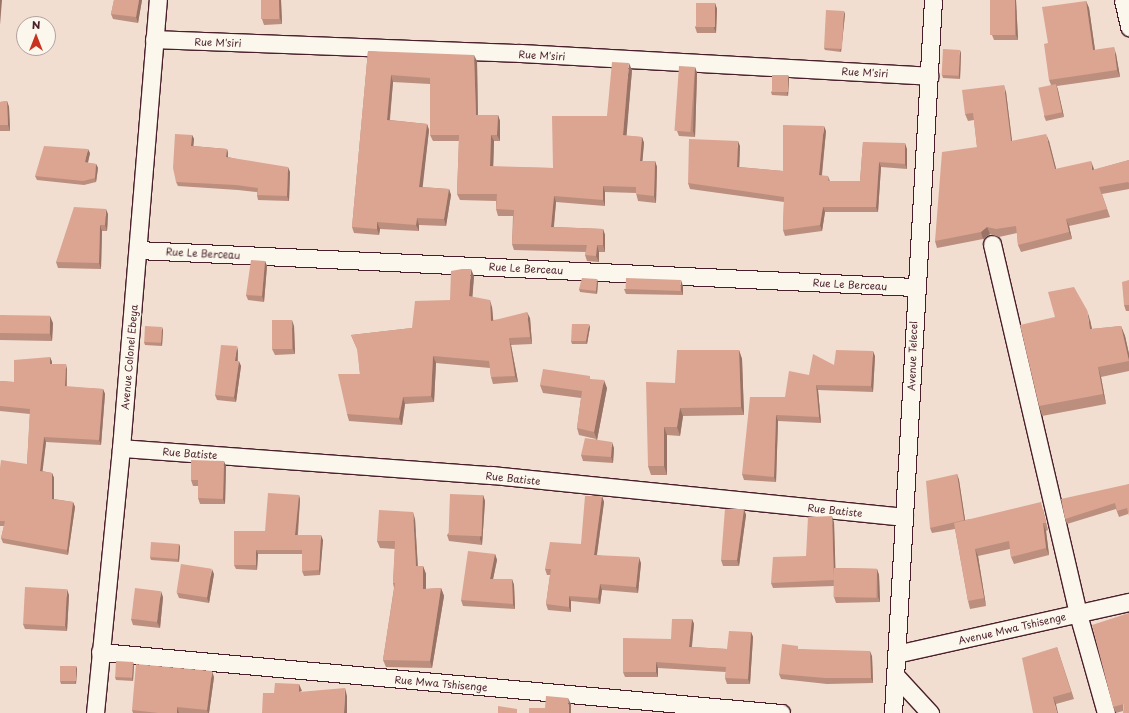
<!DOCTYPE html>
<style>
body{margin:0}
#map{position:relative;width:1129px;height:713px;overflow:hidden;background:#f1ded1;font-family:"Playpen Sans",sans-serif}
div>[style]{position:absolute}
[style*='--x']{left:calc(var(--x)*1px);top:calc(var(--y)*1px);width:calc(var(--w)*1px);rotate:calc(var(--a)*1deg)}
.roads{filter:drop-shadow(1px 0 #4a1f2b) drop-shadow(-1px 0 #4a1f2b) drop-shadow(0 1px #4a1f2b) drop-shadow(0 -1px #4a1f2b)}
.street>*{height:17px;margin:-8.5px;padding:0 8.5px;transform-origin:8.5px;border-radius:8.5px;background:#fbf7ec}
.wall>*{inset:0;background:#bc8e7e}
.shaded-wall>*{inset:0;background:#997466}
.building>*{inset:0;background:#dba592;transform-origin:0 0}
span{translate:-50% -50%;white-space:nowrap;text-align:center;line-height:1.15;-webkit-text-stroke:3px #fbf7ec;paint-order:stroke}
.street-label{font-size:10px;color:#4a1f2b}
.north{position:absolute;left:16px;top:16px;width:40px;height:40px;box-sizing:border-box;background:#fbf7ec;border:1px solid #b4a19f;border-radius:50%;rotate:0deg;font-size:11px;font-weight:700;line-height:16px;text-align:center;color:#4a1f2b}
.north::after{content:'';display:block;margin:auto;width:14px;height:18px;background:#c8321e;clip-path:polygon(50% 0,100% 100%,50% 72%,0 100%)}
</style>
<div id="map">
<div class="roads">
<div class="street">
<div style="--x:1123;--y:0;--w:28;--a:77"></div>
<div style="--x:154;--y:39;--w:366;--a:2.2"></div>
<div style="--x:520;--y:53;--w:410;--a:3.2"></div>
<div style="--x:992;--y:244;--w:380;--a:76.9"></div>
<div style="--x:1078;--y:614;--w:103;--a:74.2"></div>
<div style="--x:138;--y:250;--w:778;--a:2.73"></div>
<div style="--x:121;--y:448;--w:372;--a:4.2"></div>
<div style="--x:492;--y:475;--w:414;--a:5.8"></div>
<div style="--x:100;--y:652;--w:684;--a:5.12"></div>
<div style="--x:896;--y:654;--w:239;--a:-12.6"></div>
<div style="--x:895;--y:675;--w:52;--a:47.4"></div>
<div style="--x:95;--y:713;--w:266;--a:-84.4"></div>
<div style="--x:121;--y:448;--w:450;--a:-85.3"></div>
<div style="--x:893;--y:713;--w:714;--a:-86.79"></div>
</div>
</div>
<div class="wall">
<div style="clip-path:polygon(114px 0,142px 0,138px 23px,113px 19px,111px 14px)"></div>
<div style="clip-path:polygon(281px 0,282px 24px,264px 25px,262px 19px)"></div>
<div style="clip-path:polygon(990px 0,1016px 0,1018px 40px,994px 40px,992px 35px)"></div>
<div style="clip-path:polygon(1086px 1px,1089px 8px,1095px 50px,1116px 54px,1120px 77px,1057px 86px,1064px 117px,1046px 121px,1044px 116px,1051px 85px,1049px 80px,1048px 43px)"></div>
<div style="clip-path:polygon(715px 3px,717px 9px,716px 33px,697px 33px,695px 27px)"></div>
<div style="clip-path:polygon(845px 14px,841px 52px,825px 50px,824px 48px)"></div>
<div style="clip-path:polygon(368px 51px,477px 61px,478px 115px,498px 115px,500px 121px,500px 141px,494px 141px,493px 167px,553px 168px,607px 116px,632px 70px,626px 136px,642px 137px,644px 143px,642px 161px,655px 161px,657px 167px,656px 203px,638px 201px,636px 193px,605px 192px,605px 206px,556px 202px,554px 227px,603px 229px,605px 235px,605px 252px,599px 252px,599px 262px,587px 261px,585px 255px,586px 252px,514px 250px,512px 244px,513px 216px,498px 216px,496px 209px,496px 201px,460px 200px,457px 194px,459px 141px,433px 141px,430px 135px,430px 84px,393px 82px,390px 120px,427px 124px,429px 130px,422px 187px,449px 189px,451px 195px,446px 226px,419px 225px,419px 231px,380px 229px,379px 235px,354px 233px,352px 227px)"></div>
<div style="clip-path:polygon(961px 53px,960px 79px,943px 78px,942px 75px)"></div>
<div style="clip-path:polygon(695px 67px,697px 73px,695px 137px,679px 136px,677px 131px)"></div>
<div style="clip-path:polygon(788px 75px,789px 78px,788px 96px,772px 95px,771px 92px)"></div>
<div style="clip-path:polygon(1006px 92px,1012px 141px,1049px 141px,1056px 169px,1094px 170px,1129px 160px,1129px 189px,1102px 194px,1110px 217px,1069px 226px,1072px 239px,1021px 252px,1018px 245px,1017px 233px,999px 237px,990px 234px,983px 239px,937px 248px,935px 241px,977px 147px,974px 120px,968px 121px,965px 114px)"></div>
<div style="clip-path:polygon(7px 101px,9px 107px,10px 131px,0 131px,0 102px)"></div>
<div style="clip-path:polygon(826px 131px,822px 176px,828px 176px,830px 181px,860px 181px,863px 142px,907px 149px,907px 169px,881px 167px,878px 212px,825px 212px,822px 231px,785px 236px,783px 230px,784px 202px,690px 189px,688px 183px,740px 146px,739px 167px,783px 171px)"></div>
<div style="clip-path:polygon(192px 135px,194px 139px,193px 146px,227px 149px,228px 153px,228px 157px,290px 172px,289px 201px,258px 200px,257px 195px,257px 192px,238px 190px,178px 186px,176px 182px)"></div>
<div style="clip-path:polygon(90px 153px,88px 163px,96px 164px,98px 168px,96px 182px,84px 185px,37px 180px,35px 176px)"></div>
<div style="clip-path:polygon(108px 214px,107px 231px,102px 231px,101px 269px,58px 268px,56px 262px)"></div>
<div style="clip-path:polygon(265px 261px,267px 266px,264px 302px,248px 300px,246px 295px)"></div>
<div style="clip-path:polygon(474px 276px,472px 297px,492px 307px,493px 320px,530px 318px,532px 344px,511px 345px,518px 382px,493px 384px,491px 377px,490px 368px,436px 363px,434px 402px,405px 404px,402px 425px,349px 421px,347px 414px,360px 374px,358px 351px,351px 335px,412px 328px,450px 300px)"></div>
<div style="clip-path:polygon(1129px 280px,1129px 311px,1126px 311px,1124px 305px)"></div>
<div style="clip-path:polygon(598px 282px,597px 294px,580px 292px,579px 289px)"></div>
<div style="clip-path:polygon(683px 286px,683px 295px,626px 294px,624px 289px)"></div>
<div style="clip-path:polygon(0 315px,53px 323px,52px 341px,0 340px)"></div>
<div style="clip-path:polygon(1090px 320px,1092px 329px,1121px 326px,1125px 336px,1129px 354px,1129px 371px,1101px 377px,1106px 404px,1042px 416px,1039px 406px)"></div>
<div style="clip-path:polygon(294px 326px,295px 354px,275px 355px,272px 349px)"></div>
<div style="clip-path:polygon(590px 327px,587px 344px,572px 344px,571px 341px)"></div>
<div style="clip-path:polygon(163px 330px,162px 346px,145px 345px,144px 342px)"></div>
<div style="clip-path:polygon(739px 350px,742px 359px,744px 415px,683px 416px,680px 436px,667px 435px,667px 475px,651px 475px,648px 466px,675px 383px)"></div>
<div style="clip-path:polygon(238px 351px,238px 361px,241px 366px,236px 402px,217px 400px,215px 395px)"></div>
<div style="clip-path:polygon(875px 356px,873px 392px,818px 390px,821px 423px,778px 421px,776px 482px,744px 480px,742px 474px,785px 397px,809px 375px)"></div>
<div style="clip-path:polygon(50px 357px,52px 362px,52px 364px,67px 369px,67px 387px,103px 389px,105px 394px,101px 445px,46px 442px,42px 471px,52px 473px,54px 478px,54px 499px,73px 502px,75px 507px,68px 555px,3px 543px,1px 538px,4px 526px,0 526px,0 468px,27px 464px,30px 414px,0 411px,0 381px,14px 382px)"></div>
<div style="clip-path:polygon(591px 379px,607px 388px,597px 440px,614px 448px,613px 463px,583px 461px,581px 455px,596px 439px,579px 435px,577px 428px,581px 398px,543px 393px,540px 385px)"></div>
<div style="clip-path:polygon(226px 466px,225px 504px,200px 504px,198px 498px,198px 486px,193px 486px,191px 480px)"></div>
<div style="clip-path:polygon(957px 474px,959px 480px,965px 520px,1043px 509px,1048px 530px,1046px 531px,1049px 555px,1014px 564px,1011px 557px,1010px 549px,978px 556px,986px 606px,970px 609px,968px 601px,955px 529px,932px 533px,930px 528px)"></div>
<div style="clip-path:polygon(1129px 484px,1128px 514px,1119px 517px,1116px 509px,1067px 524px,1065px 519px)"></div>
<div style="clip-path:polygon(299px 495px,300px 500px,298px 535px,323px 540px,320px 575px,304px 576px,302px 571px,302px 554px,258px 554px,257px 570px,236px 569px,234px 565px)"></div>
<div style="clip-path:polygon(483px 495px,485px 501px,482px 545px,449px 541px,447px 535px)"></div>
<div style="clip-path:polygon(602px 496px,604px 502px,597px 555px,641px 563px,638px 593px,602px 590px,600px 604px,571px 601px,571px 612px,548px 610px,546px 604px,550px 575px,547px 575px,545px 569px,581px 544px)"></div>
<div style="clip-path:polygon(744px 509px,746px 515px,739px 566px,723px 566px,721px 560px)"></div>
<div style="clip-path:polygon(415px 519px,418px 566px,423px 566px,426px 574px,426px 589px,441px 588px,444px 596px,432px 668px,386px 667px,383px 660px,394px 588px,393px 583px,395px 549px,380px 548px,377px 541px)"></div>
<div style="clip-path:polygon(834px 522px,835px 568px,877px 569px,879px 575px,880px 602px,836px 603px,834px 597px,834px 586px,773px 588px,771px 583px,806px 556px)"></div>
<div style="clip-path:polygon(179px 544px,180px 547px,179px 562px,151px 560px,150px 557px)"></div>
<div style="clip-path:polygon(495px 554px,497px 560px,493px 579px,512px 579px,514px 585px,515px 609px,463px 606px,461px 600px)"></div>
<div style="clip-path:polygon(214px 574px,209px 603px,179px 598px,177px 593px)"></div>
<div style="clip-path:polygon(69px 595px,67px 631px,25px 629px,23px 624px)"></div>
<div style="clip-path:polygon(163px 597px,160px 628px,133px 625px,131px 619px)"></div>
<div style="clip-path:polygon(1129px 613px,1123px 711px,1116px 713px,1113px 707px)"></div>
<div style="clip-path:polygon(692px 619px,694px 624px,692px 647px,727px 649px,751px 632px,753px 637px,750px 684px,727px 684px,725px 678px,726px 672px,658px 668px,658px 677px,625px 677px,623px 672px,671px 639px)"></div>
<div style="clip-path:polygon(1057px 647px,1074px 699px,1056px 704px,1033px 713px)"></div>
<div style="clip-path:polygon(799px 649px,872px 656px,873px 683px,827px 684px,781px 679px,779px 674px)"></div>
<div style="clip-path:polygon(134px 665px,133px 681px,116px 680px,115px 677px)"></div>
<div style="clip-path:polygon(76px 666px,77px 669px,76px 684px,61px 684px,60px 681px)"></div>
<div style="clip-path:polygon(214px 677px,209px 713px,133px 713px,132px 710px)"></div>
</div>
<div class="shaded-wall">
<div style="clip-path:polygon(0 0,2px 0,0 25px)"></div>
<div style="clip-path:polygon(139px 0,142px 0,138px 23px,136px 17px)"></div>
<div style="clip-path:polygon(279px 0,281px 0,282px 24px,280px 18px)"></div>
<div style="clip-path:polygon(1015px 0,1016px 0,1018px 40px,1016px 35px)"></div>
<div style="clip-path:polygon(1086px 1px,1089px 8px,1096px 57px,1093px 50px)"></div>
<div style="clip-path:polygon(715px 3px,717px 9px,716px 33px,714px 28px)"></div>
<div style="clip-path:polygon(844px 11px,845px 14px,841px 52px,840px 49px)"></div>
<div style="clip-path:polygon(1114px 47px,1116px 54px,1120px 77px,1117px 70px)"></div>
<div style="clip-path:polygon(960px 50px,961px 53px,960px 79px,959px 76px)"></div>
<div style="clip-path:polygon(474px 55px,477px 61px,478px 121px,476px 115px)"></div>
<div style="clip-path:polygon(629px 63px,632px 70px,626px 142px,623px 135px)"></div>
<div style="clip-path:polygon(695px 67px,697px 73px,695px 137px,693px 131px)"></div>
<div style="clip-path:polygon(391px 75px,393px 82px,389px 126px,387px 120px)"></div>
<div style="clip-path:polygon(788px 75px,789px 78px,788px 96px,787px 93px)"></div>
<div style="clip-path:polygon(1056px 84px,1058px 90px,1064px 117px,1062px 112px)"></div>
<div style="clip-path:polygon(1004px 85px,1006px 92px,1013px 149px,1011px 141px)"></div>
<div style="clip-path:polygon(7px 101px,9px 107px,10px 131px,8px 125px)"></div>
<div style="clip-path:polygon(498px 115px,500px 121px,500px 141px,497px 135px)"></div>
<div style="clip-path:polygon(427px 124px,429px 130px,422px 193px,419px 187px)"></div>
<div style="clip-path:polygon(824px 126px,826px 131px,821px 181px,819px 175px)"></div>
<div style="clip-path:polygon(1046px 134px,1049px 141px,1058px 176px,1055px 169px)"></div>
<div style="clip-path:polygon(192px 135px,194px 139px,193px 150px,191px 146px)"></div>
<div style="clip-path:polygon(491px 135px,494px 141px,493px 173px,490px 166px)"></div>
<div style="clip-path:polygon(642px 137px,644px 143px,642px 167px,640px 161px)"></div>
<div style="clip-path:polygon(738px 141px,740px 146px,739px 173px,737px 167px)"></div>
<div style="clip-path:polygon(905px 143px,907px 149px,907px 169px,905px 164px)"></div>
<div style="clip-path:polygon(88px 149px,90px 153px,87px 166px,85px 162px)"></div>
<div style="clip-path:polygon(227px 149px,228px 153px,228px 161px,226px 157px)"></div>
<div style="clip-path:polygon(655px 161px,657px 167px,656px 203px,654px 196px)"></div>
<div style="clip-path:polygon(1091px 161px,1094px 169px,1095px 177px,1092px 170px)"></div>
<div style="clip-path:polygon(879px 162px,881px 167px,878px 212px,876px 207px)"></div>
<div style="clip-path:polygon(96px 164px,98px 168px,96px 182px,95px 178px)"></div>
<div style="clip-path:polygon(288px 167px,290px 172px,289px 201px,287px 196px)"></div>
<div style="clip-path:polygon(603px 186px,605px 192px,605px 206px,603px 200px)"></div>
<div style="clip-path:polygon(449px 189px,451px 195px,446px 226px,444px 219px)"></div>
<div style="clip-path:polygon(554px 196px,556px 202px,553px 233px,551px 227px)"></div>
<div style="clip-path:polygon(823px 207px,825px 212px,822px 231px,820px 225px)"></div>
<div style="clip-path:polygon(106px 209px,108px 214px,107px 231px,105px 225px)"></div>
<div style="clip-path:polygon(417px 218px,419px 225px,419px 231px,416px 225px)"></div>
<div style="clip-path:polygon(1066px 219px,1069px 226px,1072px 239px,1069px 232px)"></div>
<div style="clip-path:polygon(377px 222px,380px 229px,379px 235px,377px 229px)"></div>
<div style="clip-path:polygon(100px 225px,102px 231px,101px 269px,99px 263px)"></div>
<div style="clip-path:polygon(987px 227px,990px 234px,983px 239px,981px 232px)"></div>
<div style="clip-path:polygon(603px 229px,605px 235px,605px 252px,603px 245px)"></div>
<div style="clip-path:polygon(597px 245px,599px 252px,599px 262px,596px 256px)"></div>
<div style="clip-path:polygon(265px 261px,267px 266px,264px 302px,262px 296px)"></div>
<div style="clip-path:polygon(471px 269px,474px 276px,472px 303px,469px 296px)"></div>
<div style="clip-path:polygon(597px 279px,598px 282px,597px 294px,596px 291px)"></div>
<div style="clip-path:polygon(681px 280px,683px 286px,683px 295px,681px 290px)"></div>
<div style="clip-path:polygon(490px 300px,492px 307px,494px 328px,491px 321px)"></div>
<div style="clip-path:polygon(1087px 310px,1090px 320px,1094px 339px,1090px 329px)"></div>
<div style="clip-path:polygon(527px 312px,530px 318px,532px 344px,530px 337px)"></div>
<div style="clip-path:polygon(50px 316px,53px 323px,52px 341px,50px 334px)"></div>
<div style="clip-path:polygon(292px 320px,294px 326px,295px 354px,293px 349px)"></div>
<div style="clip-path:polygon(589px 324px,590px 327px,587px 344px,586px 341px)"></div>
<div style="clip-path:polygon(1121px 326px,1125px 336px,1129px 354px,1129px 361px)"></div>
<div style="clip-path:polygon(162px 327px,163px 330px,162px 346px,161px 343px)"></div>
<div style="clip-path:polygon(509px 338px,511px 345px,518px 382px,515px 376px)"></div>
<div style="clip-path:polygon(237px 346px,238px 351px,237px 365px,235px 361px)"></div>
<div style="clip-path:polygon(739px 350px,742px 359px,744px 415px,741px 407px)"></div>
<div style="clip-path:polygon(873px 351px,875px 356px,873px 392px,871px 386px)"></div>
<div style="clip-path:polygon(433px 356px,436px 363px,434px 402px,431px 396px)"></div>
<div style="clip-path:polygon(50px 357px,52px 362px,52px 369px,50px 364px)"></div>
<div style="clip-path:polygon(239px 361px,241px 366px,236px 402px,234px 397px)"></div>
<div style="clip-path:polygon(66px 364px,67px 369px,66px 392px,65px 386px)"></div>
<div style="clip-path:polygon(1098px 367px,1101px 377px,1106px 404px,1103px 394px)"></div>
<div style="clip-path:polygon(604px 380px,607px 388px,597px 440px,594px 432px)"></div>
<div style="clip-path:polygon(816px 385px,818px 390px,821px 423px,819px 417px)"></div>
<div style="clip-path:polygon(103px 389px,105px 394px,101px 445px,99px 440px)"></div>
<div style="clip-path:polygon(403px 397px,405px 404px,402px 425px,399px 418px)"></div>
<div style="clip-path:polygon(680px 408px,683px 416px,680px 436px,677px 427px)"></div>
<div style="clip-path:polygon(776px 415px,778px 421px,776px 482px,774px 477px)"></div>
<div style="clip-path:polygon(664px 427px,667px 435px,667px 475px,664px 466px)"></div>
<div style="clip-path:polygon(44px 437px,46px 442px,42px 476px,40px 471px)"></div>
<div style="clip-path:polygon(612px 442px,614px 448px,613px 463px,611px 457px)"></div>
<div style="clip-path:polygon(224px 461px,226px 466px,225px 504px,223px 499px)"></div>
<div style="clip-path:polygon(52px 473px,54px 478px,54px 504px,52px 499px)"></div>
<div style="clip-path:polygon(957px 474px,959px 480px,966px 526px,964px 521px)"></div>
<div style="clip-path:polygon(299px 495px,300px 500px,297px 539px,295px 535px)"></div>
<div style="clip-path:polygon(483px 495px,485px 501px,482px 545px,480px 539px)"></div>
<div style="clip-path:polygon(602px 496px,604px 502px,596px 560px,594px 555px)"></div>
<div style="clip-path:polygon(73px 502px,75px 507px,68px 555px,67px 550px)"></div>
<div style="clip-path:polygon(744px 509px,746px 515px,739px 566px,737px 560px)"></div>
<div style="clip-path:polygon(413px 512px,415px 519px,418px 573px,416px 566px)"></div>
<div style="clip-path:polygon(832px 516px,834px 522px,836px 586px,834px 580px)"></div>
<div style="clip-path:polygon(1043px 523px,1046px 531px,1049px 555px,1046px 548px)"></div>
<div style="clip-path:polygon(321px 535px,323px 540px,320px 575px,319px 570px)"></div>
<div style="clip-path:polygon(179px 544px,180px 547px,179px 562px,178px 559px)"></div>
<div style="clip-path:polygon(975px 549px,978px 556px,986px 606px,984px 598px)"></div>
<div style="clip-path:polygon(256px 550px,258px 554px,257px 570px,256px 565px)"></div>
<div style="clip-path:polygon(495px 554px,497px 560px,492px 584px,490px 579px)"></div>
<div style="clip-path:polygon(639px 557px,641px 563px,638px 593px,636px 587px)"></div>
<div style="clip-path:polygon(423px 566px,426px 574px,426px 597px,423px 589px)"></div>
<div style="clip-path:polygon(212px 569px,214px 574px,209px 603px,207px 598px)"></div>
<div style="clip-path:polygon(877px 569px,879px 575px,880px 602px,878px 597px)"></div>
<div style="clip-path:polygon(512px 579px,514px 585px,515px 609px,513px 604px)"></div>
<div style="clip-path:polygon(600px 584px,602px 590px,600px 604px,598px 598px)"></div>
<div style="clip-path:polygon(441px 588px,444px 596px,432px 668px,430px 661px)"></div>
<div style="clip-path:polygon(67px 589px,69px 595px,67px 631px,65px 625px)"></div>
<div style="clip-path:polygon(161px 591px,163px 597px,160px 628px,157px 622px)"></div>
<div style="clip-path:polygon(569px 596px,571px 601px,571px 612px,569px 607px)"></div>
<div style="clip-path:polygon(692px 619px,694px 624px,691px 652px,689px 647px)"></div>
<div style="clip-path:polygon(751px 632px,753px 637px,750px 684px,748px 679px)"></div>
<div style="clip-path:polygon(870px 651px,872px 656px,873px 683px,871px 678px)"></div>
<div style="clip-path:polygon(133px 662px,134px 665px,133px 681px,132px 678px)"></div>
<div style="clip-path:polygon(656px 662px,658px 668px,658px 677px,656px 672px)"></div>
<div style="clip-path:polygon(76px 666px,77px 669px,76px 684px,75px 681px)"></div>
<div style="clip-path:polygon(212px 671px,214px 677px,209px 713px,208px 713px,207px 710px)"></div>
<div style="clip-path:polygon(299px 684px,302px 691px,299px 692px)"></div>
<div style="clip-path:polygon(345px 688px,347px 696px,347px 713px,344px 713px)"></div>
<div style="clip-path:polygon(1053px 697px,1056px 704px,1058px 713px,1057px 713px)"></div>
<div style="clip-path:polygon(568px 698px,571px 704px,571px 713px,569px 713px)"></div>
<div style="clip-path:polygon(177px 707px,179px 713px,177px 713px)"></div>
</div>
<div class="building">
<div style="clip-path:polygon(114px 0,139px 0,136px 17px,111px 14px)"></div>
<div style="left:261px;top:0;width:18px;height:19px"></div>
<div style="left:990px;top:0;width:25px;height:35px"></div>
<div style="clip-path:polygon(1086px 1px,1093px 50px,1114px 47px,1117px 70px,1049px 80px,1044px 44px,1048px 43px,1042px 7px)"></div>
<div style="left:696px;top:3px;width:19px;height:24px"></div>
<div style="left:826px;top:10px;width:18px;height:38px;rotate:3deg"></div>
<div style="left:943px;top:49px;width:17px;height:26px;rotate:3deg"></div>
<div style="clip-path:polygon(368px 51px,474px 55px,476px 115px,498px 115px,497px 135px,491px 135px,490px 166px,553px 168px,552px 116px,607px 116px,612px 62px,629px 63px,623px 135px,642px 137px,640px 161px,655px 161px,654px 196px,636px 194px,636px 187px,603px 186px,603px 200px,554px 196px,551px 227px,603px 229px,603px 245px,597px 245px,596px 256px,585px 255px,587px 245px,512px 244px,514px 210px,496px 209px,497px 194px,457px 194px,459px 135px,430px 135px,430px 78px,391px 75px,387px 120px,427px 124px,419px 187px,449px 189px,444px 219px,417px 218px,416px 225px,377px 222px,377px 229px,352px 227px)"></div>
<div style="left:679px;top:66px;width:16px;height:65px;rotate:4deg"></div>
<div style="left:772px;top:75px;width:16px;height:17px"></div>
<div style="left:1056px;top:84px;width:29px;height:18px;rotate:78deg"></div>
<div style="clip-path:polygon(1004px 85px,1011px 141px,1046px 134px,1055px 169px,1091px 161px,1092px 170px,1129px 160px,1129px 183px,1128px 182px,1099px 187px,1107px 209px,1066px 219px,1069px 232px,1018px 245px,1016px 226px,996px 229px,987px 227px,981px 232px,935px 241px,942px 152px,977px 147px,973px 113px,965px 114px,962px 90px)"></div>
<div style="clip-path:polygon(7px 101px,8px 125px,0 125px,0 102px)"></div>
<div style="clip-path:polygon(783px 125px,824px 126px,819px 175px,828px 176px,828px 181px,860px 181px,863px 142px,905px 143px,905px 164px,879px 162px,876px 207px,823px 207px,820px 225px,783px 230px,784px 197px,688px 183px,689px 139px,738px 141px,737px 167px,783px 171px)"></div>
<div style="clip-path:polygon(175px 134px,192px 135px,191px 146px,227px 149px,226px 157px,288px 167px,287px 196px,257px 195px,258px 188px,236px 185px,176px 182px,173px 168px)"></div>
<div style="clip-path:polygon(44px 146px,88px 149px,85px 162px,96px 164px,95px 178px,83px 181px,35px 176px)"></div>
<div style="clip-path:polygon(74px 207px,106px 209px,105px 225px,100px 225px,99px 263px,56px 262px)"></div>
<div style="clip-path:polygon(251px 260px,265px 261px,262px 296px,246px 295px)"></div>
<div style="clip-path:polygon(462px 269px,471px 269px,469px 296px,490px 300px,491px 321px,527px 312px,530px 337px,509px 338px,515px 376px,491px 377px,489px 361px,433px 356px,431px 396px,403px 397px,399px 418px,347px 414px,338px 374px,360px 374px,357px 349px,351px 335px,412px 328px,415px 301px,450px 300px,451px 271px)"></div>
<div style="clip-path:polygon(582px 278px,597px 279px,596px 291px,579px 289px)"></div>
<div style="left:626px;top:278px;width:55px;height:11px;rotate:2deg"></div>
<div style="clip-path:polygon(1129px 280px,1129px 305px,1124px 305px,1122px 282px)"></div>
<div style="clip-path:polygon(1074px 287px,1087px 310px,1090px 329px,1121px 326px,1129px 361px,1098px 367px,1103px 394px,1039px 406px,1020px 325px,1055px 317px,1048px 292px)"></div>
<div style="left:0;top:315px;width:50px;height:18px;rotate:1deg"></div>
<div style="left:272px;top:320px;width:20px;height:29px"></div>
<div style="clip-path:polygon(572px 324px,589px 324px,586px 341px,571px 341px)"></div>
<div style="left:145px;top:326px;width:17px;height:16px;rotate:3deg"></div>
<div style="clip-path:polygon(221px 345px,237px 346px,235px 361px,239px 361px,234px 397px,215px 395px)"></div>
<div style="clip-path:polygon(677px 350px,739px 350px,741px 407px,680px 408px,677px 427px,664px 427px,664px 466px,648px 466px,646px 382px,675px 383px)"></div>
<div style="clip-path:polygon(836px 350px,873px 351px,871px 386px,816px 385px,819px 417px,776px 415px,774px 477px,742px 474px,750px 397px,785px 397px,789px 371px,809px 375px,813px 354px,834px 365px)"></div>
<div style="clip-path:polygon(50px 357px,50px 364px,66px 364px,65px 386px,103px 389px,99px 440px,44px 437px,40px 471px,52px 473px,52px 499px,73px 502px,67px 550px,1px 538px,5px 521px,0 521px,0 468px,1px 460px,27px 464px,30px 409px,0 406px,0 381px,14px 382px,14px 360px)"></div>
<div style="clip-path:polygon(543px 369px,590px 376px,590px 379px,604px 380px,594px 432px,577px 428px,582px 391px,540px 385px)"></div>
<div style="clip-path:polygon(585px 438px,612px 442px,611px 457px,581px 455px)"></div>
<div style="clip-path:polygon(191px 460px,224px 461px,223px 499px,198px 498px,198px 480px,191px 480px)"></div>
<div style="clip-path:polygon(957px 474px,964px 520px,930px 528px,926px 481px)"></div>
<div style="clip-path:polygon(1129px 484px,1129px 516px,1127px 508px,1117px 511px,1115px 503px,1065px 519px,1061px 499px)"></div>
<div style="clip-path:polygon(268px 493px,299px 495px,295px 535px,321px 535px,319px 570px,302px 571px,302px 550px,256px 550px,256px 565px,234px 565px,234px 531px,265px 531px)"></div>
<div style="left:450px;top:494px;width:33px;height:41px;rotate:2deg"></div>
<div style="clip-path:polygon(585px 496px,602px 496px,594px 555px,639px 557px,636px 587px,600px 584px,598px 598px,569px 596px,569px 607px,546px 604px,551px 569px,545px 569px,550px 542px,581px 544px)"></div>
<div style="clip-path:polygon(1041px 502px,1046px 523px,1043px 523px,1046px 548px,1011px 557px,1009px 541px,975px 549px,984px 598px,968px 601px,954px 523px)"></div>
<div style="clip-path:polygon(725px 509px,744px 509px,737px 560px,721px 560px)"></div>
<div style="clip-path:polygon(379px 510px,413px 512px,416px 566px,423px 566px,423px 589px,441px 588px,430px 661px,383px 660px,395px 583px,393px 583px,395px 541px,377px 541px)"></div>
<div style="clip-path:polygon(832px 516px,834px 580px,771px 583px,773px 557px,806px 556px,808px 517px)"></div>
<div style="left:151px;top:542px;width:28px;height:15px;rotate:4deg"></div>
<div style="clip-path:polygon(468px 551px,495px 554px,490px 579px,512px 579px,513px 604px,461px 600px)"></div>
<div style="left:181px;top:564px;width:31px;height:29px;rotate:9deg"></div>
<div style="left:834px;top:568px;width:43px;height:29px;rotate:1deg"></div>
<div style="left:25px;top:587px;width:42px;height:37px;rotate:3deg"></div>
<div style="left:135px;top:588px;width:26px;height:31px;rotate:7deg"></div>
<div style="clip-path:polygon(1129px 613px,1129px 713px,1123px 713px,1124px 704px,1113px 707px,1092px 625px)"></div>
<div style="clip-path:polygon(672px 619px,692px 619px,689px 647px,727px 649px,729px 631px,751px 632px,748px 679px,725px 678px,726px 667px,656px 662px,656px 672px,623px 672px,623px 638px,671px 639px)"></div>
<div style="clip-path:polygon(782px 644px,798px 646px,798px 649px,870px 651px,871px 678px,825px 678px,779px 674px)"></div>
<div style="clip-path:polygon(1057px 647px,1071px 692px,1053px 697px,1057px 713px,1033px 713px,1022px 658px)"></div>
<div style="left:116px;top:661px;width:17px;height:16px;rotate:3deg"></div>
<div style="clip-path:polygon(136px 664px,212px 671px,207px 710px,177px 707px,177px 713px,158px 713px,132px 710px)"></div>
<div style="left:60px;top:666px;width:16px;height:15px"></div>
<div style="clip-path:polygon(275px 683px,299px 684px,299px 692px,345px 688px,344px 713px,262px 713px,263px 693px,274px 693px)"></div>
<div style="clip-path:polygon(546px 696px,568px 698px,569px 713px,529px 713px,529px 708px,545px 708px)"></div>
<div style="clip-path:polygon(498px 706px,517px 709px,517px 713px,498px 713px)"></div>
</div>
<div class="street-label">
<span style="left:218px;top:42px;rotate:2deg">Rue M'siri</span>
<span style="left:542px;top:55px;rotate:3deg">Rue M'siri</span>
<span style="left:865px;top:72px;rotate:3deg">Rue M'siri</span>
<span style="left:203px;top:253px;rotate:3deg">Rue Le Berceau</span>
<span style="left:526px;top:268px;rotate:3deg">Rue Le Berceau</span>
<span style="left:850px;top:284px;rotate:3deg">Rue Le Berceau</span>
<span style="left:912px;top:356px;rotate:-88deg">Avenue Telecel</span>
<span style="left:129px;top:357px;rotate:-85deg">Avenue Colonel Ebeya</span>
<span style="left:190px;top:453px;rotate:4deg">Rue Batiste</span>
<span style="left:513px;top:478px;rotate:6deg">Rue Batiste</span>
<span style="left:835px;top:510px;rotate:6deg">Rue Batiste</span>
<span style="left:1012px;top:628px;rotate:-13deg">Avenue Mwa Tshisenge</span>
<span style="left:441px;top:683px;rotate:5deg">Rue Mwa Tshisenge</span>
</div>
<div class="north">N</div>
</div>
